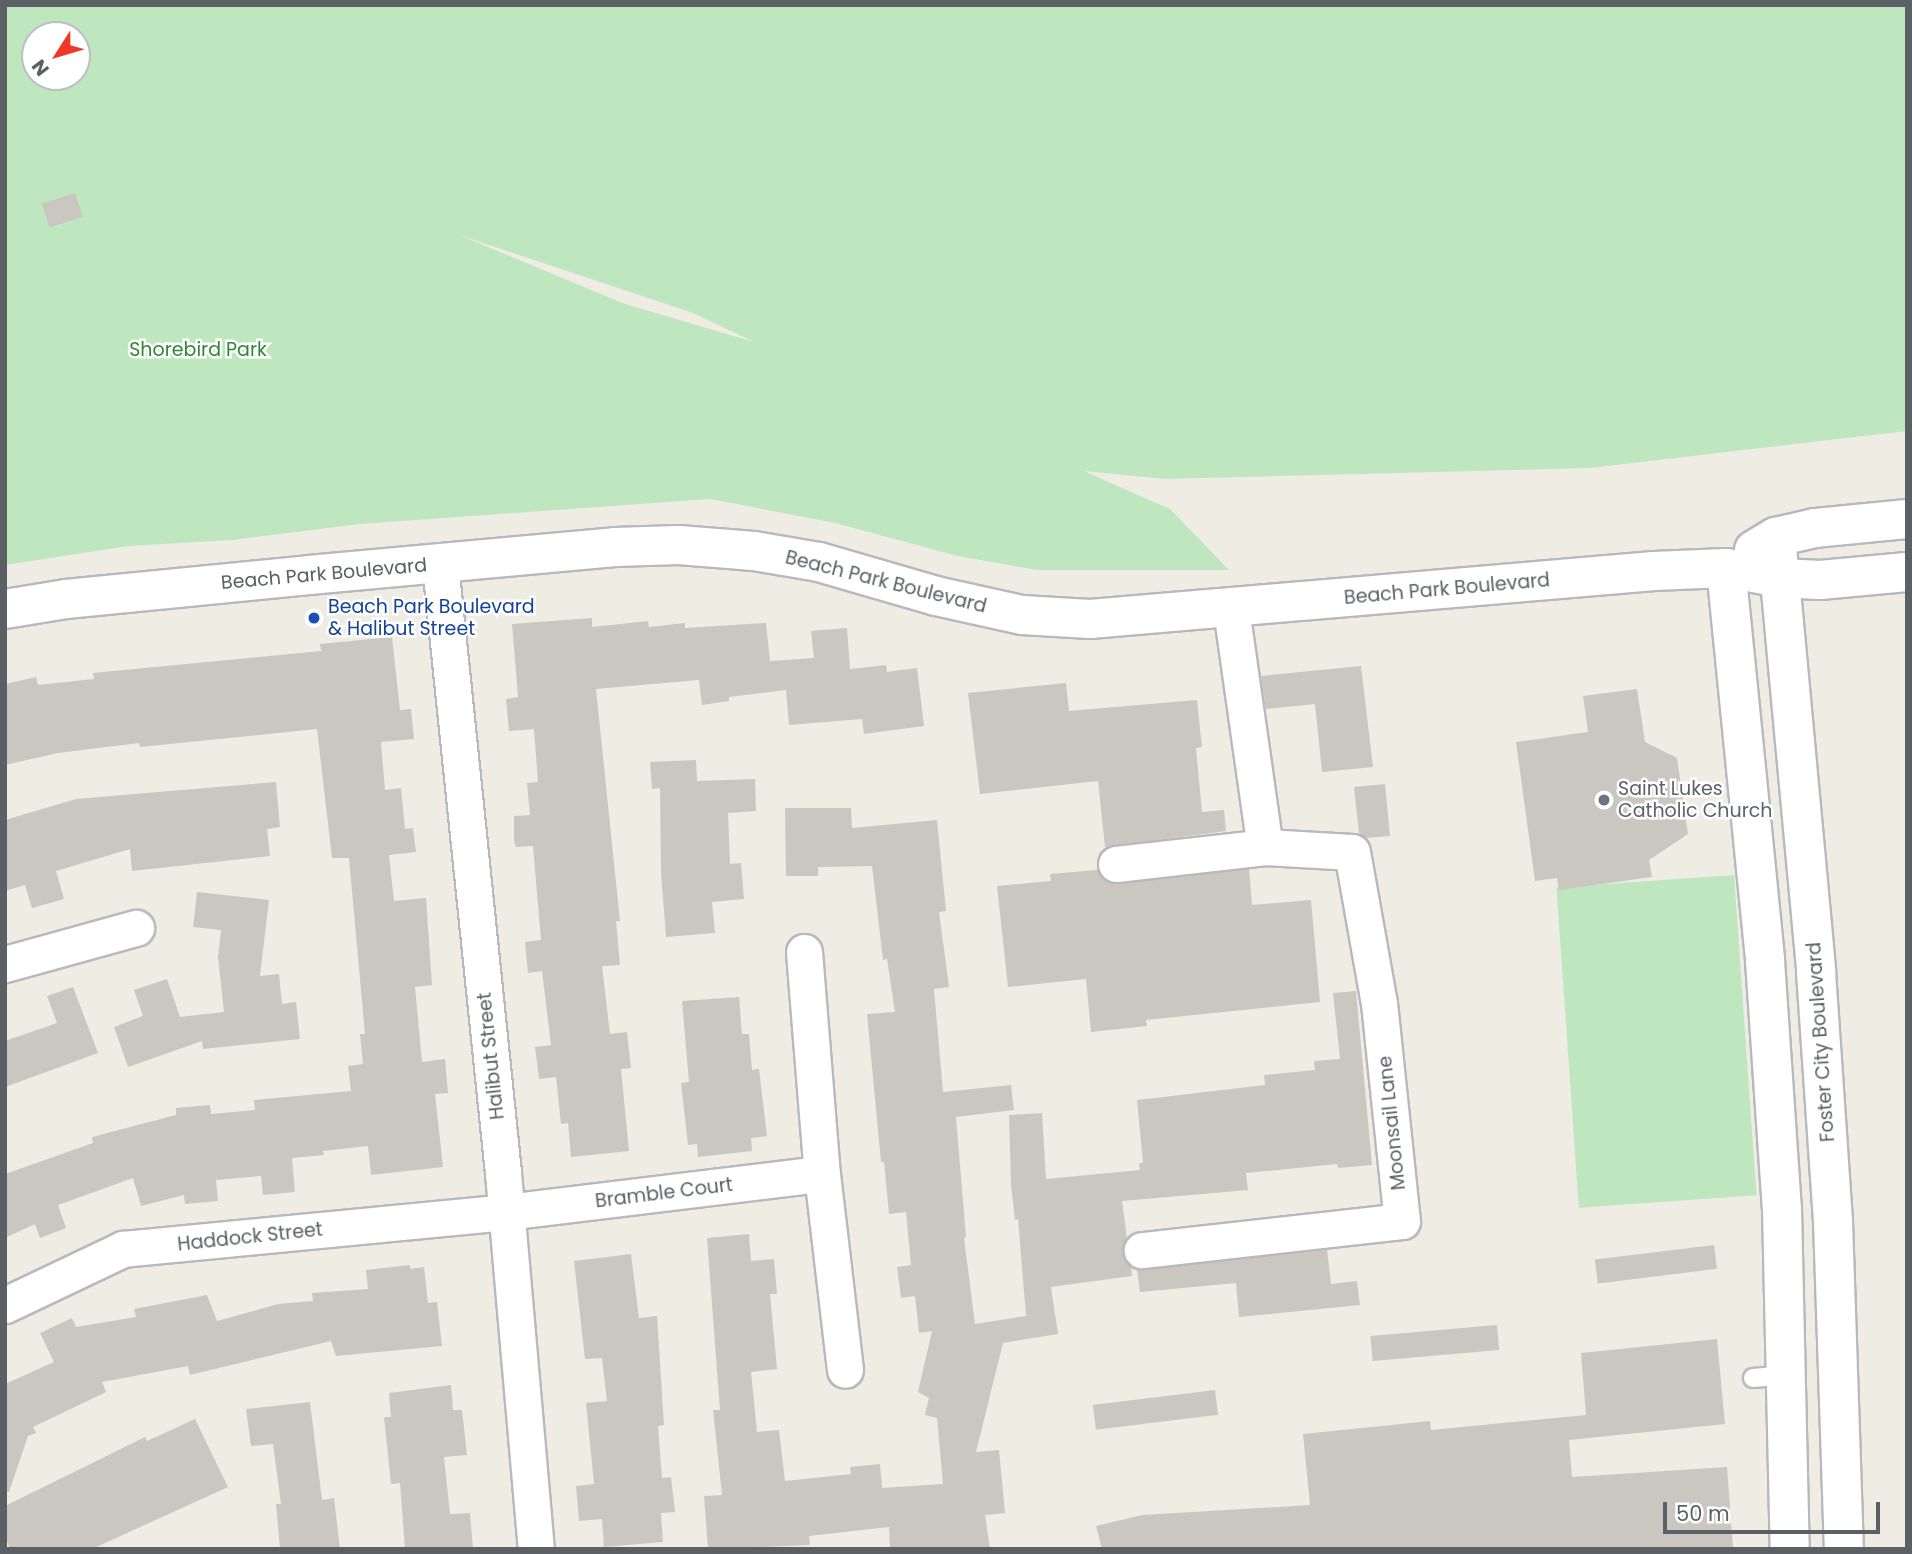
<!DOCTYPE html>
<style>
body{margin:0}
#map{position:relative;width:1912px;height:1554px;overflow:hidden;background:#efece3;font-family:Poppins,sans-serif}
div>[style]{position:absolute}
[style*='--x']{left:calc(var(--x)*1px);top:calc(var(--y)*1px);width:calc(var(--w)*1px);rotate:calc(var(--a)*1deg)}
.green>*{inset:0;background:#bfe7bf;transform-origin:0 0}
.building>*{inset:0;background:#cac7c0;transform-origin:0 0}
.roads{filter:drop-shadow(2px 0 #b6b9be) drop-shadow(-2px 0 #b6b9be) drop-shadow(0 2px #b6b9be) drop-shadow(0 -2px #b6b9be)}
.service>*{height:18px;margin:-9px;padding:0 9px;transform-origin:9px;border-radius:9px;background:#fff}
.minor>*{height:35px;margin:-17.5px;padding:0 17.5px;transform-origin:17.5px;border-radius:17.5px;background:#fff}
.secondary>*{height:38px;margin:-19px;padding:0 19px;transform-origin:19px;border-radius:19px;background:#fff}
.dots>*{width:19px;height:19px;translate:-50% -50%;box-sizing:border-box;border:4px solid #fff;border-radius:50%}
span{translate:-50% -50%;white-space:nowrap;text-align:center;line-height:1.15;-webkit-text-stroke:5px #fff;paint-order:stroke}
.park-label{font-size:19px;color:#318636}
.street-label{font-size:19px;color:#5b6065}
.transit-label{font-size:19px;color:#164399}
.left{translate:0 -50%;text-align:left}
.worship-label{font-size:19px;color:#5b616d}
.frame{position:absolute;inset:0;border:7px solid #5b6065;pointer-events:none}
.north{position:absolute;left:21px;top:21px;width:70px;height:70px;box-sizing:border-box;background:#fff;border:2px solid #bdbfc1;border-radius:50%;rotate:233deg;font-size:19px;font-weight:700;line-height:28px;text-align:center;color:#5b6065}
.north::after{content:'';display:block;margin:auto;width:24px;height:32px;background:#ef3829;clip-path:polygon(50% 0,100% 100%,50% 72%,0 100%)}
.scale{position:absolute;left:1663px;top:1502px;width:217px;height:32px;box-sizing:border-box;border:4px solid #5b6065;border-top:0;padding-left:9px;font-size:21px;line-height:24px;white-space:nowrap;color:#5b6065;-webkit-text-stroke:5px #fff;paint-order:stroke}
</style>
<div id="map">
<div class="green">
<div style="clip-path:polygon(evenodd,5px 5px,1907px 5px,1907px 431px,1590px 468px,1165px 479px,1084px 471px,1170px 509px,1229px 570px,1037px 570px,958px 556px,835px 523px,710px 499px,360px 524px,232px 540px,129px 546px,5px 565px,5px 5px,35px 35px,77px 35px,77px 77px,35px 77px,35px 35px,5px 5px,459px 235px,693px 313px,754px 342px,625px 304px,459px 235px)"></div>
<div style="left:1734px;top:875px;width:321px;height:178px;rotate:86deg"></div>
</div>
<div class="building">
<div style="left:75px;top:193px;width:25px;height:35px;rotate:72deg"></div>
<div style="clip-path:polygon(592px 618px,592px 627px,648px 621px,649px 627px,685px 623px,685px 628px,766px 623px,770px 661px,814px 658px,811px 631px,847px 628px,850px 669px,886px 665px,887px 672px,917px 668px,924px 726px,864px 734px,862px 719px,789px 725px,786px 690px,729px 697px,729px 701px,702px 705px,699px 680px,596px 689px,620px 921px,616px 921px,620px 965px,602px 966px,610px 1034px,627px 1032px,631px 1068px,621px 1069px,629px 1151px,571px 1157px,568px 1123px,561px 1124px,556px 1077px,539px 1079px,535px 1047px,551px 1045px,542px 971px,528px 973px,525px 942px,541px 940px,533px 846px,516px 847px,514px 841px,514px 816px,530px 815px,527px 783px,538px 782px,534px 729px,509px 731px,506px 699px,518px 697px,512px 624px)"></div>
<div style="clip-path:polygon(392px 637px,400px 710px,411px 709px,414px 739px,381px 742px,385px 790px,401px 788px,405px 829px,413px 828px,416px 852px,389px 855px,394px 901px,426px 898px,432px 985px,415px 987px,422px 1062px,445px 1059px,448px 1093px,435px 1094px,443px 1167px,371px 1175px,368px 1146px,323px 1151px,324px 1155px,292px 1158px,295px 1192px,263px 1195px,261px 1176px,216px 1180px,218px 1201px,185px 1204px,184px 1195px,141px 1206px,133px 1178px,58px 1205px,66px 1228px,40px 1238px,35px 1224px,5px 1238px,5px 1174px,93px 1143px,92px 1137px,176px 1115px,176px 1108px,210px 1105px,211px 1114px,255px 1110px,254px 1100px,351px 1091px,348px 1066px,363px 1064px,360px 1034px,365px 1034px,349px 858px,332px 858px,317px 729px,140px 747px,139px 743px,58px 753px,5px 765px,5px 684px,36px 677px,38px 685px,94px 679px,93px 673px,321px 651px,320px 644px)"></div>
<div style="clip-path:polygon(1361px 666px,1373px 767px,1322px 772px,1315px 704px,1266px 709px,1261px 676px)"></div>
<div style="clip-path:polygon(1066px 683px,1069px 711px,1197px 700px,1202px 747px,1196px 748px,1202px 812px,1224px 810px,1226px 831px,1105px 847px,1098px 781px,980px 794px,968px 693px)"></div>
<div style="clip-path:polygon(1637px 689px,1645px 742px,1677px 758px,1688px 834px,1649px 860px,1652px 877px,1559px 890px,1557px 878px,1535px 881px,1516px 742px,1588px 732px,1583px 696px)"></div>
<div style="clip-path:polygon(696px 760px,697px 781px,755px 779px,756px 811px,728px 813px,730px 864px,741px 863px,744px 899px,712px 902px,715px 933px,666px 937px,661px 872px,660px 788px,652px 789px,650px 762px)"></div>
<div style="clip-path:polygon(276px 782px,280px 827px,267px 829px,270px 856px,132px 871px,130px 849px,56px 871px,64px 899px,32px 908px,25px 885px,5px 891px,5px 820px,76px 799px)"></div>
<div style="clip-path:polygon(1385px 784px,1390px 836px,1366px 838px,1359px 833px,1354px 787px)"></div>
<div style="clip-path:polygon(785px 808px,851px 808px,852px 828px,937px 820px,946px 911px,939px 912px,949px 987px,934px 989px,943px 1092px,1011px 1085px,1014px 1110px,956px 1117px,966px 1237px,964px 1238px,975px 1324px,1026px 1316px,1018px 1219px,1015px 1220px,1011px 1185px,1009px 1115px,1042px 1113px,1046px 1179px,1140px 1170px,1139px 1163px,1143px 1163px,1137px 1100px,1265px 1085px,1264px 1075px,1315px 1070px,1314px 1061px,1340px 1059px,1333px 993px,1356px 991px,1372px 1165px,1338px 1168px,1337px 1164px,1246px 1173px,1248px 1190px,1122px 1201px,1127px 1238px,1122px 1253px,1131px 1266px,1132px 1276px,1051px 1287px,1058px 1334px,1003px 1343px,976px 1452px,999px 1450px,1005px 1513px,985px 1515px,990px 1549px,890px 1549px,889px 1527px,809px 1536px,810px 1545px,708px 1549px,704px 1496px,722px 1495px,713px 1410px,720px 1410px,707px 1238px,749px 1234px,751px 1261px,774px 1259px,777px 1294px,770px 1294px,777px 1369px,751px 1372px,757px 1432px,779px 1430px,785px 1481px,851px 1474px,850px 1467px,880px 1464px,882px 1488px,943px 1484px,937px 1418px,925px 1415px,929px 1398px,918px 1392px,932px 1331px,919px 1333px,915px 1296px,901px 1298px,897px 1267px,911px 1265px,906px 1212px,889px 1214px,884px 1162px,881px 1162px,867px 1014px,895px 1012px,887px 959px,883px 960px,872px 866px,818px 867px,818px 876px,786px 876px)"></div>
<div style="clip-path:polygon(1249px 869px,1252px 905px,1311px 900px,1320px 1002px,1146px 1020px,1147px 1026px,1091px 1032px,1086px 979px,1008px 987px,997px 886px,1051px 881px,1050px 874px,1097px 870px,1107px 882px,1118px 884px)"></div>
<div style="clip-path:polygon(197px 892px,269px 900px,260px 976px,279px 974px,282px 1004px,296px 1002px,300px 1039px,203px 1049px,202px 1041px,128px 1067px,114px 1027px,143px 1016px,134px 990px,167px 979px,180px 1017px,224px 1012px,218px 957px,221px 930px,193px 927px)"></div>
<div style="clip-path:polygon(73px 987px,98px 1053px,5px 1087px,5px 1041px,57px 1023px,47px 996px)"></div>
<div style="clip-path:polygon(739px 997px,742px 1034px,749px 1034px,752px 1070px,759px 1069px,767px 1136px,751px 1138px,752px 1151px,698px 1157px,697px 1144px,688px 1145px,681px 1083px,689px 1082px,682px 1001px)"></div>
<div style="left:1714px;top:1245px;width:24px;height:120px;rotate:83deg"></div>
<div style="clip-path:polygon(1327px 1250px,1331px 1284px,1357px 1281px,1360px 1305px,1239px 1317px,1236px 1283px,1140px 1292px,1137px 1269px)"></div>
<div style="clip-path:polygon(631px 1254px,639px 1318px,657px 1316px,664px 1425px,658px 1426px,662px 1478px,671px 1477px,675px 1512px,661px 1513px,663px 1542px,604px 1547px,602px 1519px,579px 1521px,576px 1486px,594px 1484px,586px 1403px,607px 1401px,602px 1358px,585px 1359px,574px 1261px)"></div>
<div style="clip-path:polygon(410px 1265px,410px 1269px,424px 1267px,428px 1303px,437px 1302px,442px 1346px,336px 1356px,331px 1341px,190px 1375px,188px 1366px,102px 1382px,106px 1392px,33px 1427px,36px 1433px,28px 1436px,9px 1492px,5px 1491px,5px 1384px,54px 1362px,40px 1333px,72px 1318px,76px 1327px,136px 1317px,134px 1309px,207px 1295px,217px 1321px,278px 1304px,313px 1301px,312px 1293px,368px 1289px,366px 1270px)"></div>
<div style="left:1497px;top:1325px;width:25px;height:127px;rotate:85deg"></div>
<div style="clip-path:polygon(1717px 1339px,1725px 1424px,1569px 1440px,1572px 1477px,1727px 1467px,1733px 1548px,1102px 1549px,1096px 1526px,1142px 1515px,1310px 1505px,1303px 1434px,1430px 1421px,1431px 1430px,1586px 1415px,1581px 1353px)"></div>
<div style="clip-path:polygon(451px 1385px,453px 1410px,462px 1410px,467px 1455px,444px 1457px,450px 1514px,470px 1513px,473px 1549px,405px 1549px,400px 1483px,391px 1484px,384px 1417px,391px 1417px,389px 1393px)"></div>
<div style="left:1215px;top:1390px;width:25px;height:123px;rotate:83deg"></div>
<div style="clip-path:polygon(310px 1402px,322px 1500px,334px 1498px,340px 1549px,280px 1549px,276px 1504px,281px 1504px,273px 1444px,251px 1446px,246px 1409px)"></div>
<div style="clip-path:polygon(195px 1419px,228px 1487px,92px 1549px,10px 1549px,5px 1537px,5px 1506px,145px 1437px,147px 1441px)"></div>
</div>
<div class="roads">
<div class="service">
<div style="--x:1753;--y:1378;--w:32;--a:-5"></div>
</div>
<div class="minor">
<div style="--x:440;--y:564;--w:612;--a:84.09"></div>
<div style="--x:503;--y:1173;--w:377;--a:85"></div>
<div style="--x:1231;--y:609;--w:240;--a:81.9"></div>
<div style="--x:1116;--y:864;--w:150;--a:-6.5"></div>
<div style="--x:1265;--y:847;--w:87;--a:3.3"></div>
<div style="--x:1352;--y:852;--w:153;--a:79.9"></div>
<div style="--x:1379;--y:1003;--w:219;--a:84"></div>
<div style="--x:1402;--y:1221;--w:262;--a:173.6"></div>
<div style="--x:804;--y:952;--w:223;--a:85.4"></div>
<div style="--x:822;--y:1174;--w:197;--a:83.3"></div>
<div style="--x:5;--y:964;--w:136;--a:-15.4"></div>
<div style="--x:5;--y:1305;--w:131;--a:-25.4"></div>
<div style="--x:123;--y:1249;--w:385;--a:-5.5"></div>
<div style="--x:506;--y:1212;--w:318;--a:-6.9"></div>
</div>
<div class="secondary">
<div style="--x:1776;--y:537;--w:437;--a:84.7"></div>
<div style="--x:1816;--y:972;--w:250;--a:86.1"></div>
<div style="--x:1833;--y:1221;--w:328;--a:88.1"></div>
<div style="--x:1754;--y:550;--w:26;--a:-31"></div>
<div style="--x:1776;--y:537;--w:40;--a:-13"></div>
<div style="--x:1815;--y:528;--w:92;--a:-5.6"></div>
<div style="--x:1726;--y:568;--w:395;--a:84.3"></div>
<div style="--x:1765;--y:961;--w:249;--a:86.1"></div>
<div style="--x:1782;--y:1209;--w:340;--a:88.7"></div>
<div style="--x:5;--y:609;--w:62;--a:-9.3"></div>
<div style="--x:66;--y:599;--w:244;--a:-5.6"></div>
<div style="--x:309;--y:575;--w:307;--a:-5.2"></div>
<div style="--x:615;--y:547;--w:64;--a:-1.8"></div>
<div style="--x:679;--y:545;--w:75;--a:4.6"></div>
<div style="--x:754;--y:551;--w:66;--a:9.6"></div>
<div style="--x:819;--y:562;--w:122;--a:16.2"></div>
<div style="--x:936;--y:596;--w:88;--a:12.5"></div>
<div style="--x:1022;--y:615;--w:68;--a:3.4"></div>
<div style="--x:1090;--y:619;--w:566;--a:-4.86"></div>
<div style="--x:1654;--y:571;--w:72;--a:-2.4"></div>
<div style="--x:1726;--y:568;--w:56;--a:10.3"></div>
<div style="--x:1781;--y:578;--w:39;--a:3"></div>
<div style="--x:1820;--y:580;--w:87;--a:-5.3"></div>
</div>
</div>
<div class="dots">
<div style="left:314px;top:618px;background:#1a4fb4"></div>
<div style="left:1604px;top:800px;background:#6b7280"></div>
</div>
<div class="park-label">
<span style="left:198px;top:350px">Shorebird Park</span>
</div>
<div class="street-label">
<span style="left:324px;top:574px;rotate:-5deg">Beach Park Boulevard</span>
<span style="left:886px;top:582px;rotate:14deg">Beach Park Boulevard</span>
<span style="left:1447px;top:589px;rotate:-5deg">Beach Park Boulevard</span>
<span style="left:1821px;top:1042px;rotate:-94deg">Foster City Boulevard</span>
<span style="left:491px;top:1056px;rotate:-96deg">Halibut Street</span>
<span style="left:1392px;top:1123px;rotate:-96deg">Moonsail Lane</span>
<span style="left:664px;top:1193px;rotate:-7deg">Bramble Court</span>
<span style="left:250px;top:1237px;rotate:-6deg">Haddock Street</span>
</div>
<div class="transit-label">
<span class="left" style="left:328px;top:618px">Beach Park Boulevard<br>&amp; Halibut Street</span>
</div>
<div class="worship-label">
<span class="left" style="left:1618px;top:800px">Saint Lukes<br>Catholic Church</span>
</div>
<div class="frame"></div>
<div class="north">N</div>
<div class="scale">50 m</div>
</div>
